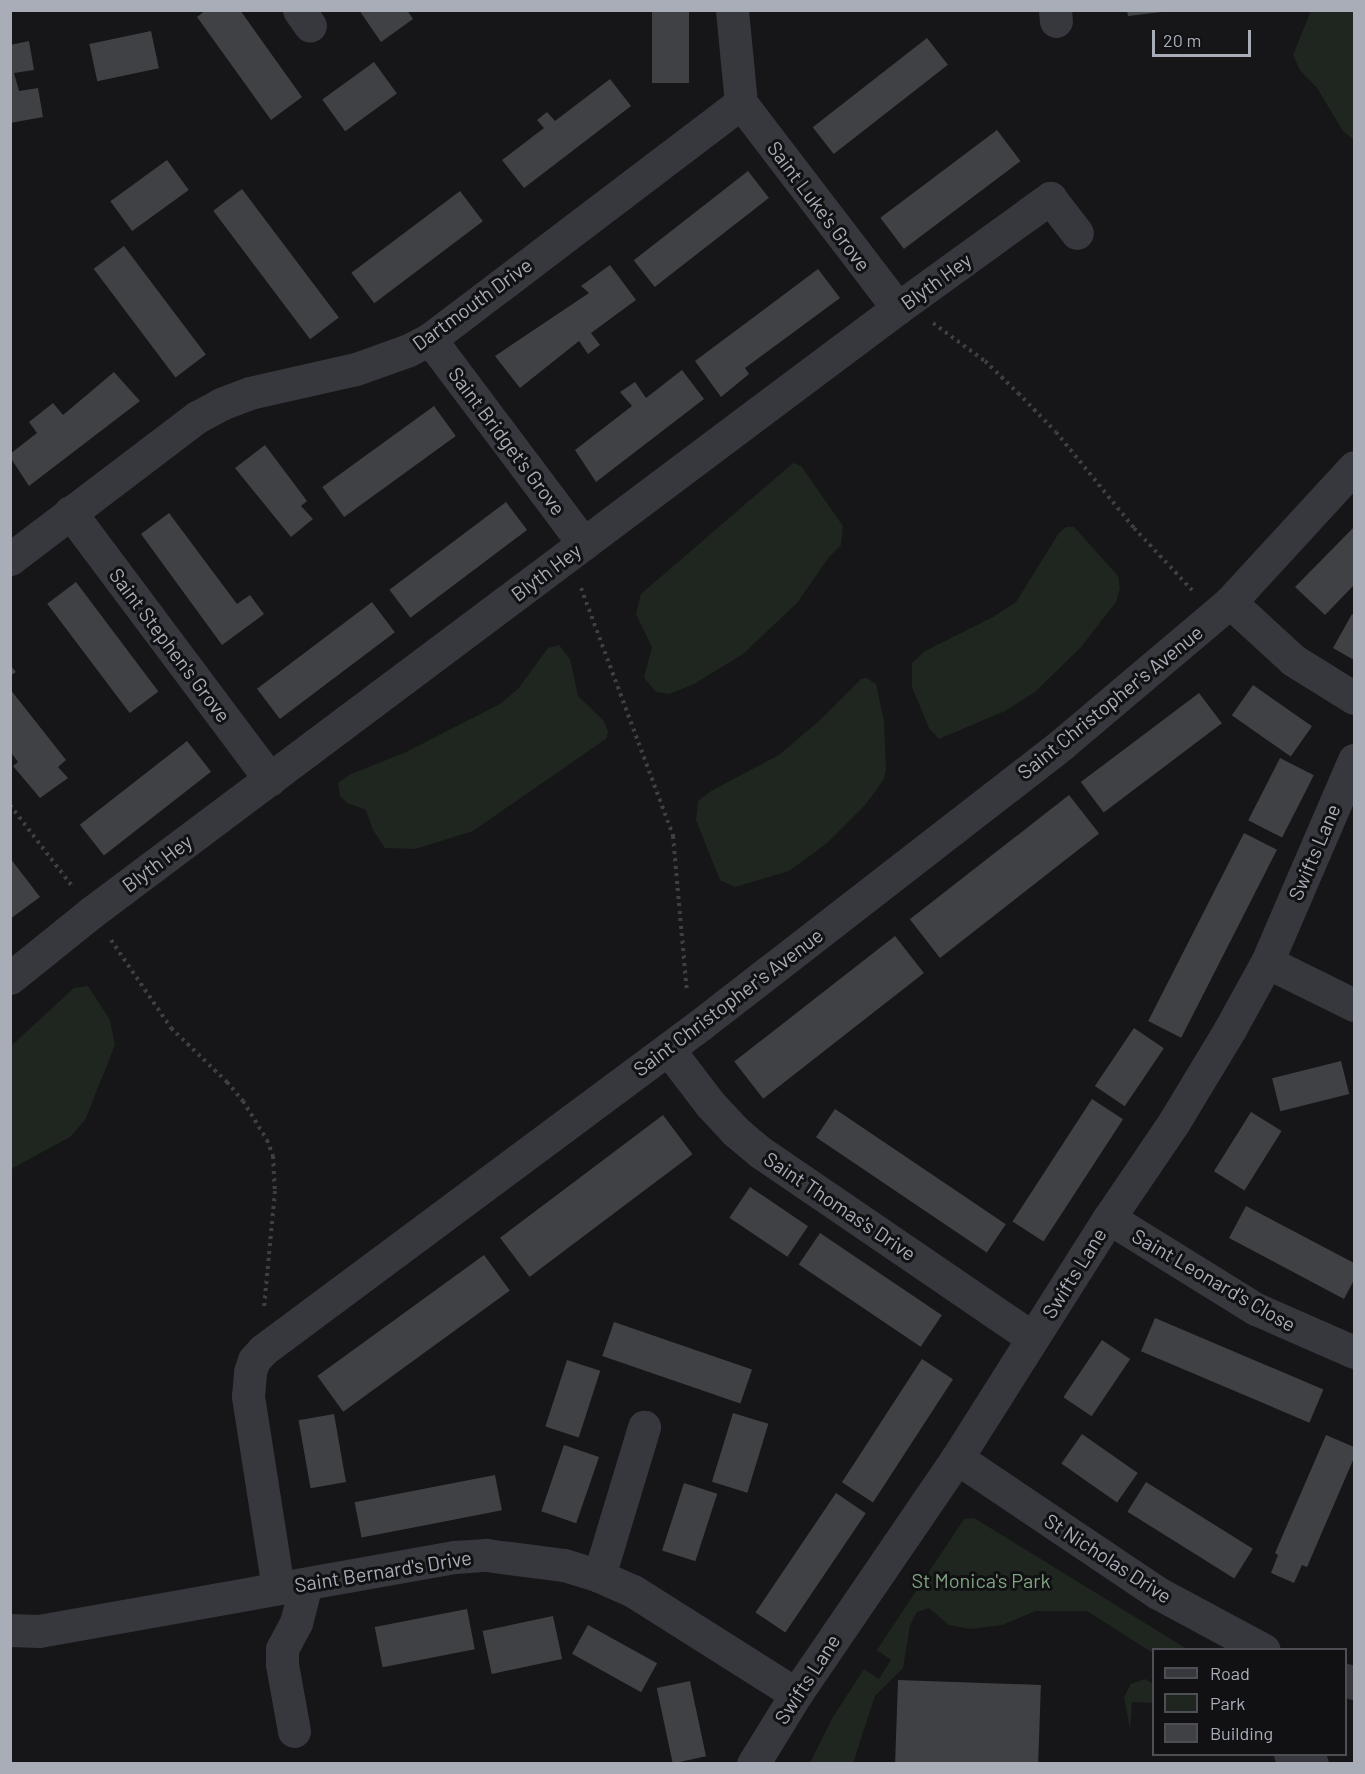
<!DOCTYPE html>
<style>
body{margin:0}
#map{position:relative;width:1365px;height:1774px;overflow:hidden;background:#161618;font-family:Barlow,sans-serif}
div>[style]{position:absolute}
[style*='--x']{left:calc(var(--x)*1px);top:calc(var(--y)*1px);width:calc(var(--w)*1px);rotate:calc(var(--a)*1deg)}
.green>*{inset:0;background:#1e261f}
.building>*{inset:0;background:#404145;transform-origin:0 0}
.path>*{height:4px;margin-top:-2px;transform-origin:0;background:repeating-linear-gradient(90deg,#3d3f44 0 3px,transparent 0 7.5px)}
.minor>*{height:33px;margin:-16.5px;padding:0 16.5px;transform-origin:16.5px;border-radius:16.5px;background:#37383d}
span{translate:-50% -50%;white-space:nowrap;text-align:center;line-height:1.15;-webkit-text-stroke:6px #111113;paint-order:stroke}
.street-label{font-size:20px;color:#a8adb8}
.park-label{font-size:20px;color:#7fa381}
.frame{position:absolute;inset:0;border:12px solid #a8adb8;pointer-events:none}
.legend{position:absolute;left:1152px;top:1648px;width:195px;height:108px;box-sizing:border-box;background:#111113;border:2px solid #4d4f55;margin:0;padding:8px 10px;list-style:none;font-size:18px;color:#a8adb8}
.legend li{display:flex;align-items:center;gap:12px;height:30px}
.legend b{width:30px;border:2px solid #4d4f55}
.scale{position:absolute;left:1152px;top:30px;width:99px;height:27px;box-sizing:border-box;border:3px solid #a8adb8;border-top:0;padding-left:8px;font-size:18px;line-height:21px;white-space:nowrap;color:#a8adb8;-webkit-text-stroke:4px #111113;paint-order:stroke}
</style>
<div id="map">
<div class="green">
<div style="clip-path:polygon(1311px 11px,1354px 11px,1353px 139px,1343px 131px,1317px 88px,1300px 70px,1293px 55px)"></div>
<div style="clip-path:polygon(793px 463px,801px 466px,843px 526px,841px 545px,829px 557px,797px 603px,743px 654px,694px 684px,669px 694px,656px 692px,644px 678px,652px 647px,636px 614px,641px 594px)"></div>
<div style="clip-path:polygon(1066px 527px,1074px 527px,1118px 576px,1120px 588px,1116px 602px,1081px 647px,1035px 692px,1005px 711px,939px 739px,929px 728px,912px 687px,912px 663px,925px 651px,993px 617px,1016px 602px,1059px 533px)"></div>
<div style="clip-path:polygon(559px 645px,570px 659px,578px 696px,603px 720px,608px 731px,607px 738px,473px 831px,415px 849px,385px 848px,373px 830px,366px 810px,347px 803px,340px 796px,338px 783px,351px 774px,404px 753px,500px 704px,518px 689px,548px 648px)"></div>
<div style="clip-path:polygon(867px 678px,876px 684px,884px 721px,886px 769px,884px 779px,866px 804px,826px 844px,789px 871px,735px 887px,720px 880px,696px 820px,698px 801px,711px 791px,779px 755px,818px 722px,861px 679px)"></div>
<div style="clip-path:polygon(88px 986px,110px 1020px,115px 1045px,85px 1120px,70px 1137px,11px 1169px,11px 1046px,74px 988px)"></div>
<div style="clip-path:polygon(974px 1518px,1187px 1649px,1154px 1650px,1153px 1653px,1087px 1611px,1036px 1611px,1002px 1625px,970px 1629px,949px 1625px,929px 1608px,917px 1612px,910px 1625px,903px 1668px,875px 1696px,853px 1763px,810px 1763px,833px 1717px,864px 1669px,879px 1679px,891px 1660px,877px 1650px,964px 1519px)"></div>
<div style="clip-path:polygon(1145px 1679px,1153px 1684px,1153px 1703px,1132px 1702px,1130px 1729px,1124px 1697px,1131px 1684px)"></div>
</div>
<div class="building">
<div style="clip-path:polygon(206px 10px,240px 10px,302px 97px,271px 120px,197px 17px)"></div>
<div style="clip-path:polygon(359px 10px,407px 10px,413px 19px,381px 42px)"></div>
<div style="left:652px;top:10px;width:37px;height:73px"></div>
<div style="clip-path:polygon(1127px 10px,1162px 10px,1162px 12px,1128px 16px)"></div>
<div style="left:151px;top:31px;width:38px;height:63px;rotate:78deg"></div>
<div style="left:927px;top:38px;width:34px;height:145px;rotate:52deg"></div>
<div style="clip-path:polygon(29px 41px,34px 70px,14px 73px,19px 91px,38px 88px,43px 117px,10px 123px,10px 45px)"></div>
<div style="left:374px;top:62px;width:39px;height:64px;rotate:54deg"></div>
<div style="clip-path:polygon(610px 79px,631px 106px,524px 188px,502px 160px,544px 128px,537px 120px,547px 112px,555px 121px)"></div>
<div style="left:997px;top:130px;width:39px;height:146px;rotate:53deg"></div>
<div style="left:167px;top:160px;width:37px;height:70px;rotate:54deg"></div>
<div style="left:748px;top:171px;width:34px;height:145px;rotate:52deg"></div>
<div style="left:242px;top:189px;width:161px;height:36px;rotate:53deg"></div>
<div style="left:460px;top:191px;width:38px;height:136px;rotate:53deg"></div>
<div style="left:124px;top:246px;width:136px;height:38px;rotate:53deg"></div>
<div style="clip-path:polygon(610px 265px,636px 300px,591px 333px,600px 345px,588px 354px,579px 341px,520px 388px,495px 356px,589px 293px,581px 286px)"></div>
<div style="clip-path:polygon(818px 269px,840px 298px,745px 368px,749px 374px,721px 397px,695px 361px)"></div>
<div style="clip-path:polygon(682px 370px,704px 399px,596px 482px,575px 450px,632px 406px,620px 392px,635px 382px,646px 398px)"></div>
<div style="clip-path:polygon(114px 372px,140px 401px,29px 486px,10px 457px,10px 454px,37px 433px,29px 422px,53px 403px,63px 415px)"></div>
<div style="left:434px;top:406px;width:37px;height:138px;rotate:54deg"></div>
<div style="clip-path:polygon(265px 445px,307px 501px,301px 506px,313px 519px,291px 537px,235px 468px)"></div>
<div style="left:506px;top:502px;width:35px;height:146px;rotate:53deg"></div>
<div style="clip-path:polygon(169px 513px,237px 604px,250px 595px,264px 614px,222px 645px,141px 534px)"></div>
<div style="clip-path:polygon(1354px 527px,1354px 585px,1325px 615px,1295px 587px)"></div>
<div style="left:76px;top:582px;width:137px;height:36px;rotate:53deg"></div>
<div style="left:372px;top:602px;width:38px;height:144px;rotate:53deg"></div>
<div style="clip-path:polygon(1352px 614px,1354px 615px,1354px 660px,1333px 648px)"></div>
<div style="clip-path:polygon(10px 665px,16px 672px,10px 676px)"></div>
<div style="left:1253px;top:685px;width:72px;height:37px;rotate:35deg"></div>
<div style="clip-path:polygon(10px 689px,66px 760px,58px 767px,68px 778px,40px 798px,13px 766px,18px 762px,10px 751px)"></div>
<div style="left:1199px;top:693px;width:38px;height:148px;rotate:53deg"></div>
<div style="left:187px;top:741px;width:39px;height:136px;rotate:52deg"></div>
<div style="left:1280px;top:758px;width:38px;height:70px;rotate:27deg"></div>
<div style="left:1069px;top:795px;width:49px;height:202px;rotate:52deg"></div>
<div style="left:1244px;top:833px;width:37px;height:211px;rotate:27deg"></div>
<div style="clip-path:polygon(10px 858px,40px 897px,10px 919px)"></div>
<div style="left:895px;top:936px;width:47px;height:204px;rotate:52deg"></div>
<div style="left:1134px;top:1028px;width:36px;height:70px;rotate:34deg"></div>
<div style="left:1341px;top:1061px;width:34px;height:71px;rotate:76deg"></div>
<div style="left:1092px;top:1099px;width:37px;height:146px;rotate:33deg"></div>
<div style="left:835px;top:1109px;width:206px;height:34px;rotate:34deg"></div>
<div style="left:1251px;top:1112px;width:36px;height:70px;rotate:32deg"></div>
<div style="left:663px;top:1115px;width:49px;height:204px;rotate:53deg"></div>
<div style="left:750px;top:1187px;width:70px;height:37px;rotate:34deg"></div>
<div style="clip-path:polygon(1246px 1206px,1354px 1263px,1354px 1280px,1344px 1299px,1229px 1238px)"></div>
<div style="left:820px;top:1233px;width:147px;height:38px;rotate:34deg"></div>
<div style="left:484px;top:1255px;width:44px;height:206px;rotate:54deg"></div>
<div style="left:1155px;top:1318px;width:183px;height:36px;rotate:23deg"></div>
<div style="left:614px;top:1322px;width:146px;height:36px;rotate:19deg"></div>
<div style="left:1102px;top:1340px;width:34px;height:69px;rotate:34deg"></div>
<div style="left:922px;top:1359px;width:37px;height:147px;rotate:33deg"></div>
<div style="left:567px;top:1360px;width:35px;height:70px;rotate:18deg"></div>
<div style="left:733px;top:1413px;width:37px;height:72px;rotate:17deg"></div>
<div style="left:334px;top:1414px;width:69px;height:36px;rotate:80deg"></div>
<div style="left:1082px;top:1434px;width:68px;height:36px;rotate:35deg"></div>
<div style="clip-path:polygon(1326px 1435px,1354px 1447px,1354px 1458px,1307px 1567px,1302px 1565px,1294px 1583px,1271px 1573px,1278px 1555px,1275px 1553px)"></div>
<div style="left:564px;top:1445px;width:37px;height:70px;rotate:19deg"></div>
<div style="left:495px;top:1475px;width:36px;height:143px;rotate:79deg"></div>
<div style="left:1146px;top:1482px;width:126px;height:35px;rotate:32deg"></div>
<div style="left:684px;top:1483px;width:35px;height:71px;rotate:18deg"></div>
<div style="left:836px;top:1493px;width:36px;height:144px;rotate:34deg"></div>
<div style="left:467px;top:1609px;width:41px;height:94px;rotate:79deg"></div>
<div style="left:553px;top:1616px;width:44px;height:72px;rotate:78deg"></div>
<div style="left:588px;top:1625px;width:79px;height:33px;rotate:29deg"></div>
<div style="left:898px;top:1680px;width:143px;height:84px;rotate:2deg"></div>
<div style="left:690px;top:1681px;width:77px;height:34px;rotate:78deg"></div>
</div>
<div class="path">
<div style="--x:933;--y:323;--w:64;--a:36.2"></div>
<div style="--x:985;--y:361;--w:46;--a:44.1"></div>
<div style="--x:1018;--y:393;--w:54;--a:45.7"></div>
<div style="--x:1056;--y:432;--w:124;--a:50.9"></div>
<div style="--x:1134;--y:528;--w:85;--a:46.9"></div>
<div style="--x:581;--y:588;--w:265;--a:69.6"></div>
<div style="--x:673;--y:836;--w:157;--a:84.9"></div>
<div style="--x:10;--y:805;--w:102;--a:52.6"></div>
<div style="--x:111;--y:940;--w:107;--a:55.7"></div>
<div style="--x:171;--y:1028;--w:78;--a:44"></div>
<div style="--x:227;--y:1082;--w:25;--a:50"></div>
<div style="--x:243;--y:1101;--w:46;--a:58.4"></div>
<div style="--x:267;--y:1140;--w:17;--a:69"></div>
<div style="--x:273;--y:1156;--w:35;--a:87"></div>
<div style="--x:275;--y:1191;--w:118;--a:95.4"></div>
</div>
<div class="minor">
<div style="--x:299;--y:10;--w:19;--a:55"></div>
<div style="--x:732;--y:10;--w:93;--a:84.5"></div>
<div style="--x:1055;--y:10;--w:11;--a:85"></div>
<div style="--x:741;--y:103;--w:258;--a:52.6"></div>
<div style="--x:430;--y:339;--w:256;--a:53.1"></div>
<div style="--x:70;--y:512;--w:334;--a:53.2"></div>
<div style="--x:10;--y:559;--w:235;--a:-37.2"></div>
<div style="--x:197;--y:417;--w:27;--a:-28"></div>
<div style="--x:221;--y:404;--w:31;--a:-21"></div>
<div style="--x:250;--y:393;--w:109;--a:-12.8"></div>
<div style="--x:356;--y:369;--w:56;--a:-19.7"></div>
<div style="--x:409;--y:350;--w:24;--a:-28"></div>
<div style="--x:430;--y:339;--w:390;--a:-37.2"></div>
<div style="--x:1230;--y:602;--w:86;--a:42.6"></div>
<div style="--x:1293;--y:660;--w:72;--a:31.9"></div>
<div style="--x:1267;--y:962;--w:97;--a:26.3"></div>
<div style="--x:10;--y:978;--w:105;--a:-38.8"></div>
<div style="--x:92;--y:912;--w:1007;--a:-36.85"></div>
<div style="--x:898;--y:308;--w:188;--a:-35.9"></div>
<div style="--x:1050;--y:198;--w:44;--a:52.4"></div>
<div style="--x:668;--y:1049;--w:69;--a:52.6"></div>
<div style="--x:710;--y:1104;--w:37;--a:47"></div>
<div style="--x:735;--y:1131;--w:33;--a:40"></div>
<div style="--x:760;--y:1152;--w:330;--a:34.3"></div>
<div style="--x:1109;--y:1218;--w:173;--a:31.8"></div>
<div style="--x:1256;--y:1309;--w:107;--a:23.7"></div>
<div style="--x:957;--y:1458;--w:242;--a:33.9"></div>
<div style="--x:1158;--y:1593;--w:120;--a:28.3"></div>
<div style="--x:599;--y:1576;--w:156;--a:-73.2"></div>
<div style="--x:278;--y:1588;--w:194;--a:-98.9"></div>
<div style="--x:248;--y:1396;--w:24;--a:-85"></div>
<div style="--x:250;--y:1372;--w:13;--a:-72"></div>
<div style="--x:254;--y:1360;--w:13;--a:-48"></div>
<div style="--x:263;--y:1350;--w:545;--a:-36.64"></div>
<div style="--x:700;--y:1025;--w:458;--a:-37.8"></div>
<div style="--x:1062;--y:744;--w:220;--a:-40.2"></div>
<div style="--x:1230;--y:602;--w:183;--a:-47.4"></div>
<div style="--x:10;--y:1630;--w:29;--a:2"></div>
<div style="--x:39;--y:1631;--w:423;--a:-10.1"></div>
<div style="--x:455;--y:1557;--w:31;--a:-4"></div>
<div style="--x:486;--y:1555;--w:79;--a:7.3"></div>
<div style="--x:564;--y:1565;--w:37;--a:17"></div>
<div style="--x:599;--y:1576;--w:37;--a:24"></div>
<div style="--x:633;--y:1591;--w:193;--a:32.3"></div>
<div style="--x:1346;--y:1680;--w:9;--a:21"></div>
<div style="--x:294;--y:1731;--w:68;--a:-100.2"></div>
<div style="--x:282;--y:1664;--w:15;--a:-90"></div>
<div style="--x:282;--y:1649;--w:30;--a:-62"></div>
<div style="--x:296;--y:1623;--w:40;--a:-75.6"></div>
<div style="--x:1290;--y:1754;--w:24;--a:24"></div>
<div style="--x:753;--y:1764;--w:82;--a:-58.4"></div>
<div style="--x:796;--y:1694;--w:286;--a:-55.7"></div>
<div style="--x:957;--y:1458;--w:284;--a:-57.7"></div>
<div style="--x:1109;--y:1218;--w:116;--a:-55.9"></div>
<div style="--x:1174;--y:1122;--w:109;--a:-58.9"></div>
<div style="--x:1230;--y:1029;--w:77;--a:-61.1"></div>
<div style="--x:1267;--y:962;--w:220;--a:-66.7"></div>
</div>
<div class="street-label">
<span style="left:819px;top:206px;rotate:53deg">Saint Luke's Grove</span>
<span style="left:936px;top:281px;rotate:-36deg">Blyth Hey</span>
<span style="left:472px;top:304px;rotate:-36deg">Dartmouth Drive</span>
<span style="left:507px;top:441px;rotate:53deg">Saint Bridget's Grove</span>
<span style="left:546px;top:572px;rotate:-37deg">Blyth Hey</span>
<span style="left:170px;top:645px;rotate:53deg">Saint Stephen's Grove</span>
<span style="left:1110px;top:702px;rotate:-39deg">Saint Christopher's Avenue</span>
<span style="left:1314px;top:852px;rotate:-67deg">Swifts Lane</span>
<span style="left:157px;top:863px;rotate:-37deg">Blyth Hey</span>
<span style="left:728px;top:1002px;rotate:-37deg">Saint Christopher's Avenue</span>
<span style="left:840px;top:1206px;rotate:34deg">Saint Thomas's Drive</span>
<span style="left:1074px;top:1273px;rotate:-58deg">Swifts Lane</span>
<span style="left:1214px;top:1280px;rotate:30deg">Saint Leonard's Close</span>
<span style="left:1108px;top:1558px;rotate:33deg">St Nicholas Drive</span>
<span style="left:383px;top:1571px;rotate:-9deg">Saint Bernard's Drive</span>
<span style="left:807px;top:1679px;rotate:-57deg">Swifts Lane</span>
</div>
<div class="park-label">
<span style="left:981px;top:1580px">St Monica's Park</span>
</div>
<div class="frame"></div>
<ul class="legend">
<li><b style="height:8px;background:#37383d"></b>Road</li>
<li><b style="height:16px;background:#1e261f"></b>Park</li>
<li><b style="height:16px;background:#404145"></b>Building</li>
</ul>
<div class="scale">20 m</div>
</div>
